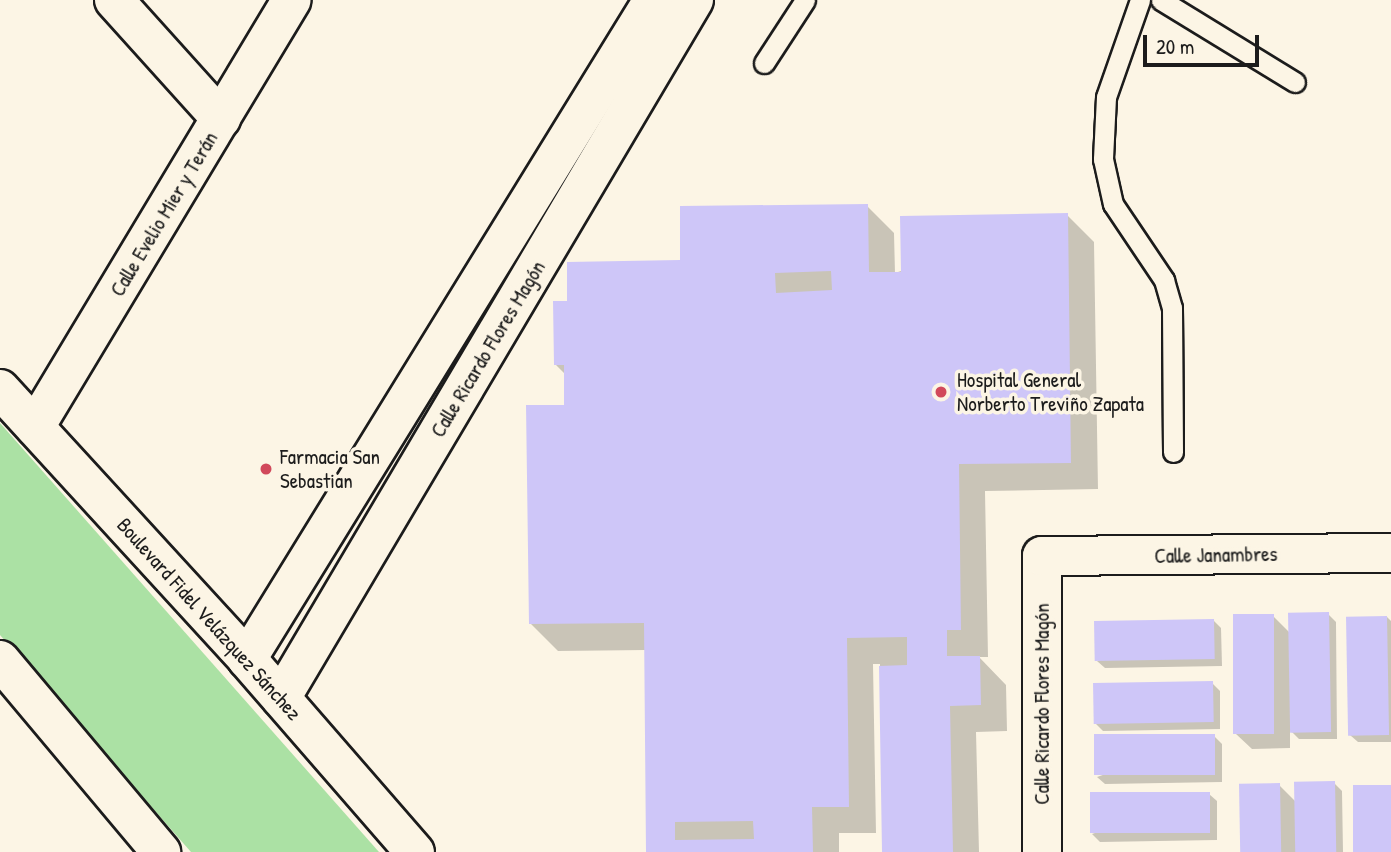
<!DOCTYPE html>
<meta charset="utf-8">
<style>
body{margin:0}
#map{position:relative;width:1391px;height:852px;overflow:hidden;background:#fcf5e5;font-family:"Patrick Hand",sans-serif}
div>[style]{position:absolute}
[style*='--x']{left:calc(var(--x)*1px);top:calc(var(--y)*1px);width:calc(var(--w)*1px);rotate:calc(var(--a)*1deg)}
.green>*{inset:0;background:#abe1a4}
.shadow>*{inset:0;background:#0003}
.building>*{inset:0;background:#cec6f8;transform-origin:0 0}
.roads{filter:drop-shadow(2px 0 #1c1c1c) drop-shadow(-2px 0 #1c1c1c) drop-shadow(0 2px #1c1c1c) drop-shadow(0 -2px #1c1c1c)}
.lane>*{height:19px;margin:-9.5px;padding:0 9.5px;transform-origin:9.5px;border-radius:9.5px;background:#fcf5e5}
.street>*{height:38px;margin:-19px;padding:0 19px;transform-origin:19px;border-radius:19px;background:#fcf5e5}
.primary>*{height:38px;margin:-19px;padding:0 19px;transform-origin:19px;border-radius:19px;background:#fcf5e5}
.dots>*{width:19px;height:19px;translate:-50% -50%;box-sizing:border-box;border:4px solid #fcf5e5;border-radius:50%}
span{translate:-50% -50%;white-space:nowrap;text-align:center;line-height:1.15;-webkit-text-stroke:7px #fcf5e5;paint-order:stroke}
.street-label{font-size:21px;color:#1c1c1c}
.poi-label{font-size:21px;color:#1c1c1c}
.left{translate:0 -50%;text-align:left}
.scale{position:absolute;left:1143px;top:35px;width:116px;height:32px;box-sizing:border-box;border:4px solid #1c1c1c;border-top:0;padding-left:9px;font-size:21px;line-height:24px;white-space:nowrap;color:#1c1c1c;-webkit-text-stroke:5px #fcf5e5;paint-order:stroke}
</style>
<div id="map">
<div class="green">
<div style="clip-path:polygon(0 423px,379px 852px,191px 852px,0 635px)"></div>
</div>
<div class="shadow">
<div style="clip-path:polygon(867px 206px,894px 233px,895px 273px,1067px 215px,1094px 242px,1098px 489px,985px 491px,988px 657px,979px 657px,1006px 685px,1007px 731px,976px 732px,979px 852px,883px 852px,880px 664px,873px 664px,876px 833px,839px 833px,839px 852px,648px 852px,646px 650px,558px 651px,530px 623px,565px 406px,566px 375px,556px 365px,569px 302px,682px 262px)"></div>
<div style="clip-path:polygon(1328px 614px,1336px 622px,1337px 739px,1299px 739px,1290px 730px,1290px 748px,1252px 749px,1236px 734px,1273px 616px,1290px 633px)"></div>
<div style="clip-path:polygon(1387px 617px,1391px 621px,1391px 742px,1358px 742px,1350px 735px)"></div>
<div style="clip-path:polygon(1213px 620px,1221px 628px,1222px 666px,1105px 668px,1097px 661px)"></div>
<div style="clip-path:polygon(1212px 683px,1220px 691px,1220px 729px,1103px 731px,1095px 723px)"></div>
<div style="clip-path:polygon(1214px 736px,1222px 744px,1222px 782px,1105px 784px,1097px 777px)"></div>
<div style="clip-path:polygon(1334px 783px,1342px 791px,1343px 852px,1242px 852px,1279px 785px,1296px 802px)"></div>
<div style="clip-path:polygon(1209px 794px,1217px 801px,1217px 840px,1100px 842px,1092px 834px)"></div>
</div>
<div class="building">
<div style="clip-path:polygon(evenodd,868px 204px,869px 272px,901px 272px,900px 216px,1068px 213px,1071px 463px,959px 464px,961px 630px,947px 630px,947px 656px,980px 656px,981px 705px,950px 706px,953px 852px,882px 852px,879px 666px,907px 665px,907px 637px,847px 638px,849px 807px,812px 807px,813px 852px,646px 852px,644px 623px,529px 624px,526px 405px,564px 405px,564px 365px,554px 365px,553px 301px,567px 301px,567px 262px,680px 260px,680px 206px,868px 204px,831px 271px,832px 290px,776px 293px,775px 273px,831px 271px,868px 204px,753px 821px,754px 839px,675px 840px,675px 822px,753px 821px)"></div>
<div style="left:1329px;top:612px;width:120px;height:41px;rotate:89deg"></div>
<div style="left:1274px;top:614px;width:120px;height:41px;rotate:90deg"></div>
<div style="left:1387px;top:616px;width:119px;height:41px;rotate:89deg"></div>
<div style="left:1214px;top:619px;width:40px;height:120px;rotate:89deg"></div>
<div style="left:1213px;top:681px;width:41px;height:120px;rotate:89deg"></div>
<div style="left:1215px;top:734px;width:41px;height:121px;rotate:90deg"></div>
<div style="left:1335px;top:781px;width:71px;height:41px;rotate:89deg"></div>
<div style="left:1280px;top:783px;width:69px;height:41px;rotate:89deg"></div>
<div style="left:1353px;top:785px;width:38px;height:67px"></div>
<div style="left:1210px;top:792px;width:41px;height:120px;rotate:90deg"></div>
</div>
<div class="roads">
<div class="lane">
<div style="--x:1140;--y:0;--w:103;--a:109.3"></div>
<div style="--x:1106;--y:97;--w:62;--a:92.8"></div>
<div style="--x:1103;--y:159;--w:46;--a:77.5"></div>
<div style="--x:1113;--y:204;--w:92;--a:56.1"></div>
<div style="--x:1164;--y:280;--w:29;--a:74"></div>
<div style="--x:1172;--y:308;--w:144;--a:89.6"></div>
<div style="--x:1161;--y:0;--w:157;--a:31.5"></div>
<div style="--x:764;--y:63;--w:75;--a:-56.9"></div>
</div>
<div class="street">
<div style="--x:114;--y:0;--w:160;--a:48"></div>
<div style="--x:35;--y:427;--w:498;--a:-59"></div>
<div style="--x:247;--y:659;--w:774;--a:-58.36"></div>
<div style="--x:281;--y:698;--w:811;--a:-59.39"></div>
<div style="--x:1042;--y:852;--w:296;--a:-90"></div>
<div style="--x:1042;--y:556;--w:349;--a:-0.5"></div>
</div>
<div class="primary">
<div style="--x:0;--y:389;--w:366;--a:47.5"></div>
<div style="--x:247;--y:659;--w:256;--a:49"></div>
<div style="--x:0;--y:660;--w:251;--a:50"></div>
</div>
</div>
<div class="dots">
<div style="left:941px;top:392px;background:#d1495b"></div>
<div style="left:266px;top:469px;background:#d1495b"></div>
</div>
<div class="street-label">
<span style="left:164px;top:214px;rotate:-59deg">Calle Evelio Mier y Terán</span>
<span style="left:488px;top:349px;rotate:-59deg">Calle Ricardo Flores Magón</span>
<span style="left:1216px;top:555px;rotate:-1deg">Calle Janambres</span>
<span style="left:209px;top:619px;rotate:48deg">Boulevard Fidel Velázquez Sánchez</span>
<span style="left:1042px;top:704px;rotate:-90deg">Calle Ricardo Flores Magón</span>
</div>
<div class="poi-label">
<span class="left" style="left:957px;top:392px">Hospital General<br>Norberto Treviño Zapata</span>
<span class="left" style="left:280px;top:469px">Farmacia San<br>Sebastian</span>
</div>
<div class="scale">20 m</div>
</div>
